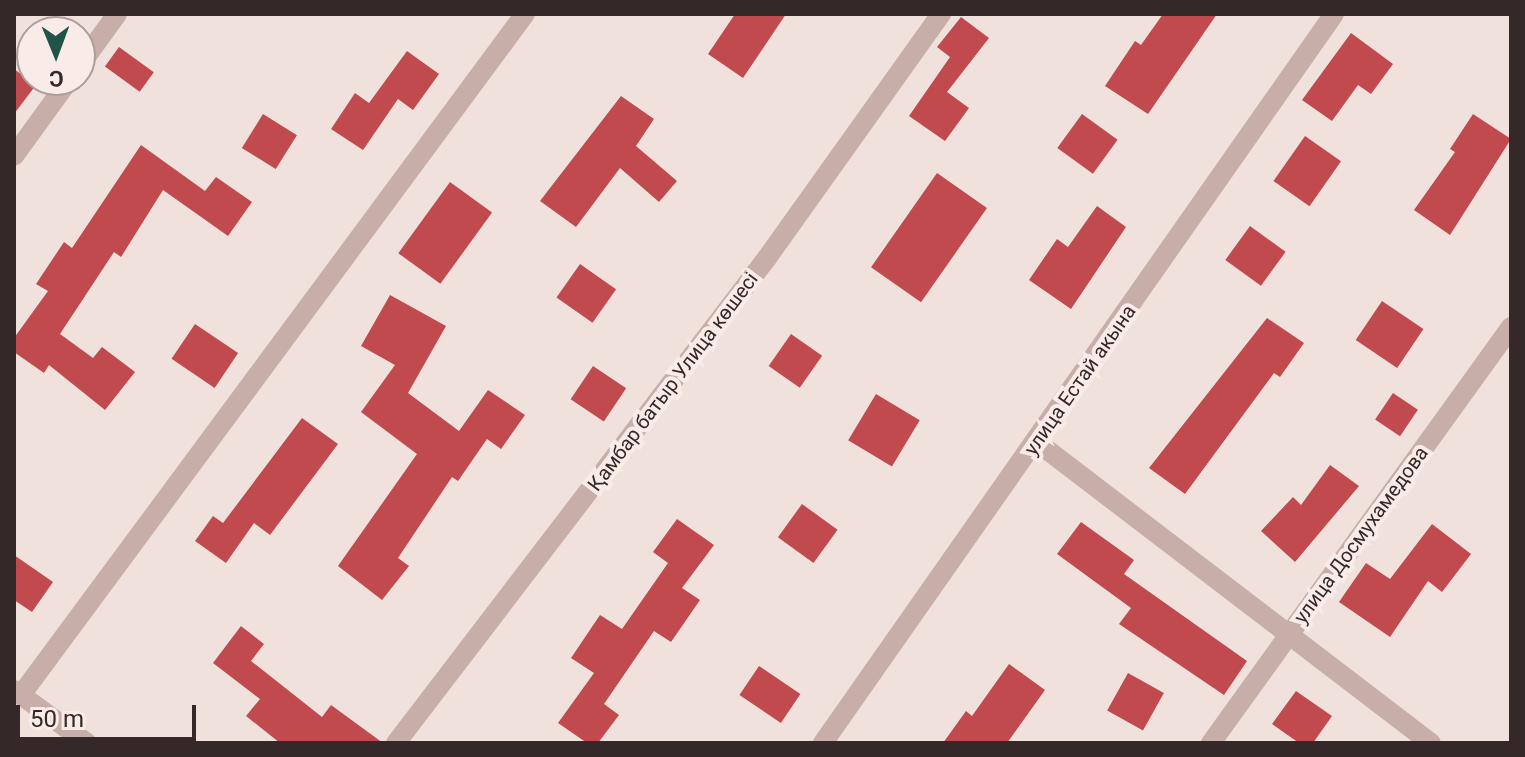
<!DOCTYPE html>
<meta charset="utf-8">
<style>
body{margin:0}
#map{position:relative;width:1525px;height:757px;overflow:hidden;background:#f1e1dc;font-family:Roboto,sans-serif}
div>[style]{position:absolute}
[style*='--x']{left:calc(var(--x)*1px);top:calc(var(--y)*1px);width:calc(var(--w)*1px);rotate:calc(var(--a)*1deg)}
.building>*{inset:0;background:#c14a4f;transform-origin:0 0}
.minor>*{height:20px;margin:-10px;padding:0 10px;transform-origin:10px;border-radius:10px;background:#c8aea8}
.tertiary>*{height:20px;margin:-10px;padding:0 10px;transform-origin:10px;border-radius:10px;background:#c8aea8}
span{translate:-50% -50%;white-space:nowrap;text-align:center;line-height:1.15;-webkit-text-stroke:8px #f9ece8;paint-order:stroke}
.street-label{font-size:20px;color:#352828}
.frame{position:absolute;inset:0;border:16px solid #352828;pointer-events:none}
.north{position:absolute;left:16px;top:16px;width:80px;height:80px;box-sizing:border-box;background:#f9ece8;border:2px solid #ab9e9b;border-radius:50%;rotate:179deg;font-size:22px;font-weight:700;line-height:32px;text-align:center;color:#352828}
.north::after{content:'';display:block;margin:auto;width:28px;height:36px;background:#1f5549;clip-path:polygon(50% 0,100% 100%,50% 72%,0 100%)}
.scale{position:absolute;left:16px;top:705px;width:180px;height:36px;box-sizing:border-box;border:4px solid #352828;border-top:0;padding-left:10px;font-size:24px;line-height:28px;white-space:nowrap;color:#352828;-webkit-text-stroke:6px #f9ece8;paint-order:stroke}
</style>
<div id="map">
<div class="building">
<div style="clip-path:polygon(735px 14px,786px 14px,743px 78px,708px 54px)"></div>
<div style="clip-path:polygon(1163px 14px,1217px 14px,1148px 114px,1105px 86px,1135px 41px,1141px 45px)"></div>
<div style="clip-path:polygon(961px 17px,989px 38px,947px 92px,969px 108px,945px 141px,909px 116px,950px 57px,937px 47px)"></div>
<div style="clip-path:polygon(1351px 33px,1393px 64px,1371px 94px,1358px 85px,1332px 121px,1302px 100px)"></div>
<div style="left:119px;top:47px;width:43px;height:24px;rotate:36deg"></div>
<div style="clip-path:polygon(407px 51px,439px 74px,413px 110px,398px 99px,363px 150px,331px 129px,355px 93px,369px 103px)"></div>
<div style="clip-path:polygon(14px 69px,36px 85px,14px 114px)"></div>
<div style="clip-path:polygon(621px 96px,654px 119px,636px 146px,677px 181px,659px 202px,620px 168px,576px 227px,540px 201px)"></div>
<div style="left:263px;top:114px;width:40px;height:40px;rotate:32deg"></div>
<div style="left:1082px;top:114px;width:44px;height:42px;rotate:36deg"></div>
<div style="clip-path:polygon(1473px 114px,1511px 139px,1450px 235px,1414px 210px,1455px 152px,1450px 149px)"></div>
<div style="left:1305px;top:136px;width:44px;height:55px;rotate:35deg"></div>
<div style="clip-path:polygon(141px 145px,205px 191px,216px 177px,252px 202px,228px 236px,163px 190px,121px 257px,114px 252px,60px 334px,93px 358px,102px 347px,135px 372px,105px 410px,49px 365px,44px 373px,14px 352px,14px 338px,48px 291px,36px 284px,64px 242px,72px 248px)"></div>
<div style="left:937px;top:173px;width:61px;height:115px;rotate:35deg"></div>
<div style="left:450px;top:182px;width:52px;height:88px;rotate:36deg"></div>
<div style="clip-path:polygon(1097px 206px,1126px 227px,1071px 309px,1029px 280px,1057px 239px,1068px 247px)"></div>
<div style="left:1250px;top:226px;width:44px;height:42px;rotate:36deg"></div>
<div style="left:580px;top:264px;width:44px;height:41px;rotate:35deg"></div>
<div style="clip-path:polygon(390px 295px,446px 326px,408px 393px,459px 431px,488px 390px,525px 415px,501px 449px,487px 439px,458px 481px,452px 477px,398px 558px,409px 566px,382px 600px,338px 566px,417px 454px,361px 412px,395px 365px,361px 346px)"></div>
<div style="left:1382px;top:301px;width:50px;height:47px;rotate:34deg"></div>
<div style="clip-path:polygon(1267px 318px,1304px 343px,1280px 377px,1274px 373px,1185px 494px,1149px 468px)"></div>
<div style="left:195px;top:324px;width:52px;height:42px;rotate:34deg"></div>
<div style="left:791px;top:334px;width:38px;height:39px;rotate:35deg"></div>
<div style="left:593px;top:366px;width:40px;height:40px;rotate:34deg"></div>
<div style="left:1393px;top:393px;width:30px;height:32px;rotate:34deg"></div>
<div style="left:876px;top:394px;width:51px;height:54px;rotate:31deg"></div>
<div style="clip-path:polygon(302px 418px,338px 444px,270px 535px,254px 523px,226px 563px,195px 541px,213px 516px,223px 523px)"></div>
<div style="clip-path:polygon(1330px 465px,1359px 486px,1295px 562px,1261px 531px,1293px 497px,1301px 505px)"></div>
<div style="left:802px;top:504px;width:44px;height:41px;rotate:36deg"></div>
<div style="clip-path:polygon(677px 519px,714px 545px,682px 588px,700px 600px,671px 642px,654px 631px,604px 704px,619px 715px,598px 743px,587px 743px,558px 723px,594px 673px,571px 658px,600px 615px,622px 629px,668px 563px,653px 552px)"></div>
<div style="clip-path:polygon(1081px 522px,1134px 560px,1124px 574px,1247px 661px,1224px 695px,1119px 624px,1131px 608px,1057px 554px)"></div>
<div style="clip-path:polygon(1432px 524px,1471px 554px,1442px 592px,1428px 581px,1390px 637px,1339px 602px,1366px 563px,1390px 579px)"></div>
<div style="clip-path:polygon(14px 555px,53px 582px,32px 612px,14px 600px)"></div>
<div style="clip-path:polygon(241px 626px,264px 644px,251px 661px,322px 717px,331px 705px,383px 743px,280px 743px,246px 716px,260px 699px,213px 663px)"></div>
<div style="clip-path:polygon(1009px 664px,1045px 690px,1007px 743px,943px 743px,966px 711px,972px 716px)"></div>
<div style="left:759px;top:666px;width:50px;height:35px;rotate:34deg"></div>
<div style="left:1128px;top:673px;width:41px;height:43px;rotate:29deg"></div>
<div style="clip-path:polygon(1296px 691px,1332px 716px,1313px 743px,1299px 743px,1272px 724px)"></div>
</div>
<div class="minor">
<div style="--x:80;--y:65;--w:63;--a:-54"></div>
<div style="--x:14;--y:156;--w:94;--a:-54.1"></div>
<div style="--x:1037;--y:442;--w:496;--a:37.4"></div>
<div style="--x:21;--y:695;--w:847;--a:-53.5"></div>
<div style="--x:396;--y:743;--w:611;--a:-52.59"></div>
<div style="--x:767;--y:258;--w:300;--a:-54.5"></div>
<div style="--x:823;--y:743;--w:890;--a:-54.97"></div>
<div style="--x:1211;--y:743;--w:513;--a:-54.2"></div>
</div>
<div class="tertiary">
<div style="--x:14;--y:690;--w:90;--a:36"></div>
</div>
<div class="street-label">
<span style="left:1080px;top:380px;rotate:-55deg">улица Естай акына</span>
<span style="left:673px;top:382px;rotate:-53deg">Қамбар батыр Улица көшесі</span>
<span style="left:1361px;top:535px;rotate:-54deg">улица Досмухамедова</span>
</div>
<div class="frame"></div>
<div class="north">С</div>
<div class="scale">50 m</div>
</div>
